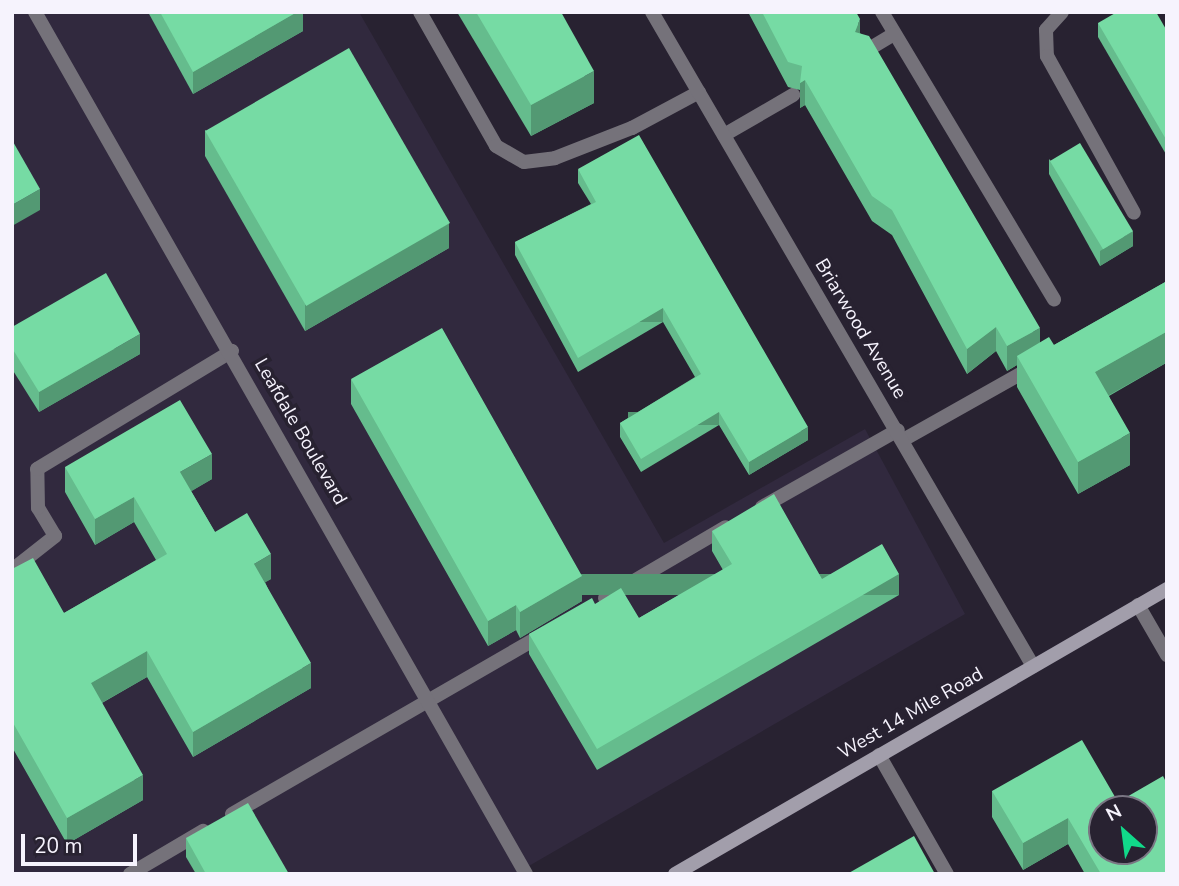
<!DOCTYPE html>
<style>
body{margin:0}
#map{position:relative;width:1179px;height:886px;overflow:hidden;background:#282231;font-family:"Nunito Sans",sans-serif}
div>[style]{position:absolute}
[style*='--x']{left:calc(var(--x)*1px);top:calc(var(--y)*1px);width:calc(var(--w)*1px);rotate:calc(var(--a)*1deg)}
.built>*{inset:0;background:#31293e}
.service>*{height:14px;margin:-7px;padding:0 7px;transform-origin:7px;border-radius:7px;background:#75727a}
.minor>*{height:14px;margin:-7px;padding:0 7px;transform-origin:7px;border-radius:7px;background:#75727a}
.secondary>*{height:14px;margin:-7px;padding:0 7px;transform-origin:7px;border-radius:7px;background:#a29eab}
.wall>*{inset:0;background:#65bc8d}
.shaded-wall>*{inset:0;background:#539973;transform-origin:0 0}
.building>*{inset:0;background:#76dba4;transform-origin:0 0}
span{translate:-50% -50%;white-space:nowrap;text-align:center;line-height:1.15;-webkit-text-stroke:7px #282231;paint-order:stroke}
.street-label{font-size:19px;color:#f6f3fd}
.frame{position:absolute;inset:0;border:14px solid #f6f3fd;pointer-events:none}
.north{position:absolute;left:1088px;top:795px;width:70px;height:70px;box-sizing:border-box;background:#282231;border:2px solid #7a7683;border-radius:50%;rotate:332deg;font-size:19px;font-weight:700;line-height:28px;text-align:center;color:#f6f3fd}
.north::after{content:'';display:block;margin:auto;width:24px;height:32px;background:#11d98a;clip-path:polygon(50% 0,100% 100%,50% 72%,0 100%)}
.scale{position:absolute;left:21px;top:834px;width:116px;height:32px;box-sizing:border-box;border:4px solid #f6f3fd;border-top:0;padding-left:9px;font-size:21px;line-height:24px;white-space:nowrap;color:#f6f3fd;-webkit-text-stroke:5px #282231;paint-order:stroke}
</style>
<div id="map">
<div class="built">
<div style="clip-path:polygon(12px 12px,359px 12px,664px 543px,865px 429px,965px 614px,515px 874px,12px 874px)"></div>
</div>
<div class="service">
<div style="--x:420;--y:12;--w:154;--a:60.4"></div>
<div style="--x:496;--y:146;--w:32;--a:30"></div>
<div style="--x:524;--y:162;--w:31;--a:-7"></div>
<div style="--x:555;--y:158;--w:83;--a:-21.3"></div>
<div style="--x:632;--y:128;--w:76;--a:-28.2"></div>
<div style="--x:882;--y:12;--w:335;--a:59.1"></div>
<div style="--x:1062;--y:12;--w:24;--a:132"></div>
<div style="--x:1046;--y:30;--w:26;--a:88"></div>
<div style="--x:1047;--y:56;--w:179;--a:61"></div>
<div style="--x:864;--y:52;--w:35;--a:-31"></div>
<div style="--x:724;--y:135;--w:80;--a:-30.1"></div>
<div style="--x:903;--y:440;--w:147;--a:-29.4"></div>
<div style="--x:762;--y:507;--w:156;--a:-29.5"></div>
<div style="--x:12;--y:570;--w:55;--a:-38.3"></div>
<div style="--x:55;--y:536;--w:33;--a:-121"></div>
<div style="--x:38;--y:508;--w:39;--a:-91"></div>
<div style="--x:37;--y:469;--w:228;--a:-31.2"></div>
<div style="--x:605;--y:598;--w:140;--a:-30.4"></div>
<div style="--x:879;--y:755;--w:137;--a:60.3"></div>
<div style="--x:232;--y:814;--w:362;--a:-30"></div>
<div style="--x:130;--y:874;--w:85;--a:-30.5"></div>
</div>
<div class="minor">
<div style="--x:35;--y:12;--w:992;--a:60.33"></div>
<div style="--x:652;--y:12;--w:757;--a:59.78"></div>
<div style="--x:1138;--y:605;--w:58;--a:59.9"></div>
</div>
<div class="secondary">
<div style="--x:675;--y:874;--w:569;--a:-30.08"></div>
</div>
<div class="wall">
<div style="clip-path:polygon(148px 12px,303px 12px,303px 31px,193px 94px)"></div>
<div style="clip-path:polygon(457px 12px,561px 12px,594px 103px,531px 136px)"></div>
<div style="clip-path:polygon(748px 12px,856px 12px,860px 33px,1040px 343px,1054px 345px,1167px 281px,1167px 365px,1166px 363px,1109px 396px,1130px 465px,1078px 494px,1017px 387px,1017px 365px,1007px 371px,996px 351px,967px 374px,892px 235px,872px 221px,805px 105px,800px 108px,800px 90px,788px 87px)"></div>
<div style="clip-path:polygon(1098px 23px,1167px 31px,1167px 156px,1098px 37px)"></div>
<div style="clip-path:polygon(205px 130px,449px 248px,305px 331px,205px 156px)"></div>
<div style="clip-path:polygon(1049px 159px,1133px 246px,1100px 266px,1049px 174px)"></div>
<div style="clip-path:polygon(578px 169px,808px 440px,749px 475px,719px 425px,641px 472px,620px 437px,620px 423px,695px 377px,663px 322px,578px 372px,515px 255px,515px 242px,591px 204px,578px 183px)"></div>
<div style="clip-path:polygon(12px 327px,140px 354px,39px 412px,12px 369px)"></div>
<div style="clip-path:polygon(351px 379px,582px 601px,520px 638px,516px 630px,488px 646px,351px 404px)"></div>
<div style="clip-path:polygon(65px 467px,212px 479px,191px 491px,215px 532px,271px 579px,265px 582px,311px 688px,193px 757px,147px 677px,102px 703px,143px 800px,67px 844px,12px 747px,12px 569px,64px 613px,156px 560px,134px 522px,95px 545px,65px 492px)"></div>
<div style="clip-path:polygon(712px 531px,822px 579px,899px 595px,597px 770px,529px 654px,529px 634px,595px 604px,639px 618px,723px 570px,712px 551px)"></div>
<div style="clip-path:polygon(992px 791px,1118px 802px,1167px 874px,1085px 874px,1068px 844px,1023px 870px,992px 817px)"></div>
<div style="clip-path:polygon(186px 838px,289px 874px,196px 874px,186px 857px)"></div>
</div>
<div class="shaded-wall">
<div style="clip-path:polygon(297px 12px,303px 12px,303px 31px,193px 94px,193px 72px)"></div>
<div style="clip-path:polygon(860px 19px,860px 43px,855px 32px)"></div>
<div style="clip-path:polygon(594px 71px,594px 103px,531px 136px,531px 105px)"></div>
<div style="clip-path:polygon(805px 80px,805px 105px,800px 108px,800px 83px)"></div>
<div style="clip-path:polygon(40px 189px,40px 210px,12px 226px,12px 205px)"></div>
<div style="clip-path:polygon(449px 223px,449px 248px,305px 331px,305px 305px)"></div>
<div style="clip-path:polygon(1133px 231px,1133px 246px,1100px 266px,1100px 251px)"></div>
<div style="left:663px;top:308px;width:14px;height:99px;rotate:90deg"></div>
<div style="clip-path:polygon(996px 327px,996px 351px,967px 374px,967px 349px)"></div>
<div style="clip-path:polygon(1040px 328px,1040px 352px,1017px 356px,1017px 365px,1007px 371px,1007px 346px)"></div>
<div style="clip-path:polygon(1166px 332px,1166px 363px,1095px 403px,1095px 372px)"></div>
<div style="clip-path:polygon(140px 334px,140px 354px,39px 412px,39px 392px)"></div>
<div style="left:719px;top:412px;width:13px;height:91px;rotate:90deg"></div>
<div style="clip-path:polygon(808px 427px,808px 440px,749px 475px,749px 462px)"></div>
<div style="clip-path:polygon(1130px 433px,1130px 465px,1078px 494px,1078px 462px)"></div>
<div style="clip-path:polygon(212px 454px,212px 479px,180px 498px,180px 472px)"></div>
<div style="clip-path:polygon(134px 497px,134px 522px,95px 545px,95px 519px)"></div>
<div style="clip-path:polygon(271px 554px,271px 579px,254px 589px,254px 564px)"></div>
<div style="left:899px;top:574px;width:21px;height:349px;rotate:90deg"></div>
<div style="clip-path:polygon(582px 576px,582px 601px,520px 638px,520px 612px)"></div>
<div style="clip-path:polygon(516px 605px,516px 630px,488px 646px,488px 621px)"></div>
<div style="clip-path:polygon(147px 651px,147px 677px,91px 709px,91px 683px)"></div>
<div style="clip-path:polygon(311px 663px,311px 688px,193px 757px,193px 732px)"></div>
<div style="clip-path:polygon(143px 775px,143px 800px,67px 844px,67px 818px)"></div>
<div style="clip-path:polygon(1068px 818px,1068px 844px,1023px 870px,1023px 843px)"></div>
</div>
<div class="building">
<div style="clip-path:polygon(160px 12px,297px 12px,193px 72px)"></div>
<div style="clip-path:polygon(476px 12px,561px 12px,594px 71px,531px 105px)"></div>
<div style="clip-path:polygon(762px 12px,856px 12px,860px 19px,855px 32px,869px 36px,1040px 328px,1007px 346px,996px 327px,967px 349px,892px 210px,872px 196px,805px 80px,800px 83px,802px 66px,788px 62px)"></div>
<div style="clip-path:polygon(1117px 12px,1156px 12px,1167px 31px,1167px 141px,1098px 23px)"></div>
<div style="left:349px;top:48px;width:202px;height:166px;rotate:60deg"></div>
<div style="clip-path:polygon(639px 135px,808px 427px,749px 462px,719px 412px,641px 459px,620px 423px,701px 374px,663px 308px,578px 358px,515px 242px,596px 202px,578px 169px)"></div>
<div style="clip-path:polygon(12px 140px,40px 189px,12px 205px)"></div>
<div style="left:1080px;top:143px;width:103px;height:35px;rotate:59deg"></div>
<div style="clip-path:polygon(106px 273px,140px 334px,39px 392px,12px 348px,12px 327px)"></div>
<div style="clip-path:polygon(1167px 281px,1167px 333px,1166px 332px,1095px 372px,1130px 433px,1078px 462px,1017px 356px,1049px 337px,1054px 345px)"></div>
<div style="clip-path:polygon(442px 328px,582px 576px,520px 612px,516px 605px,488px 621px,351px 379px)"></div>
<div style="clip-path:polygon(180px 400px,212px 454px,180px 472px,215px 532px,247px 513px,271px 554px,254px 564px,311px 663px,193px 732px,147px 651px,91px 683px,143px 775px,67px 818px,12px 721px,12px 569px,33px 558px,64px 613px,167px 554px,134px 497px,95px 519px,65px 467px)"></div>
<div style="clip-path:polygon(774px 494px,822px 579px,882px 544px,899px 574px,597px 749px,529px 634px,592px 598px,595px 604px,621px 588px,639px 618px,732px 564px,712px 531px)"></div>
<div style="clip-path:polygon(evenodd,1082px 740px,1118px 802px,1163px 776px,1167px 784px,1167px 874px,1101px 874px,1068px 818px,1023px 843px,992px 791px,1082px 740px,1102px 809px,1144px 809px,1144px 851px,1102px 851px,1102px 809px)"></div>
<div style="clip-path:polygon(248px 803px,289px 874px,206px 874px,186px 838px)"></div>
<div style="clip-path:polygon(914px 836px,935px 874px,847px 874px)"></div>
</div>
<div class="street-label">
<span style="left:860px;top:329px;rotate:59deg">Briarwood Avenue</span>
<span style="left:300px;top:432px;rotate:60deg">Leafdale Boulevard</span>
<span style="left:911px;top:714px;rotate:-30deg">West 14 Mile Road</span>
</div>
<div class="frame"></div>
<div class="north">N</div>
<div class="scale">20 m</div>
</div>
